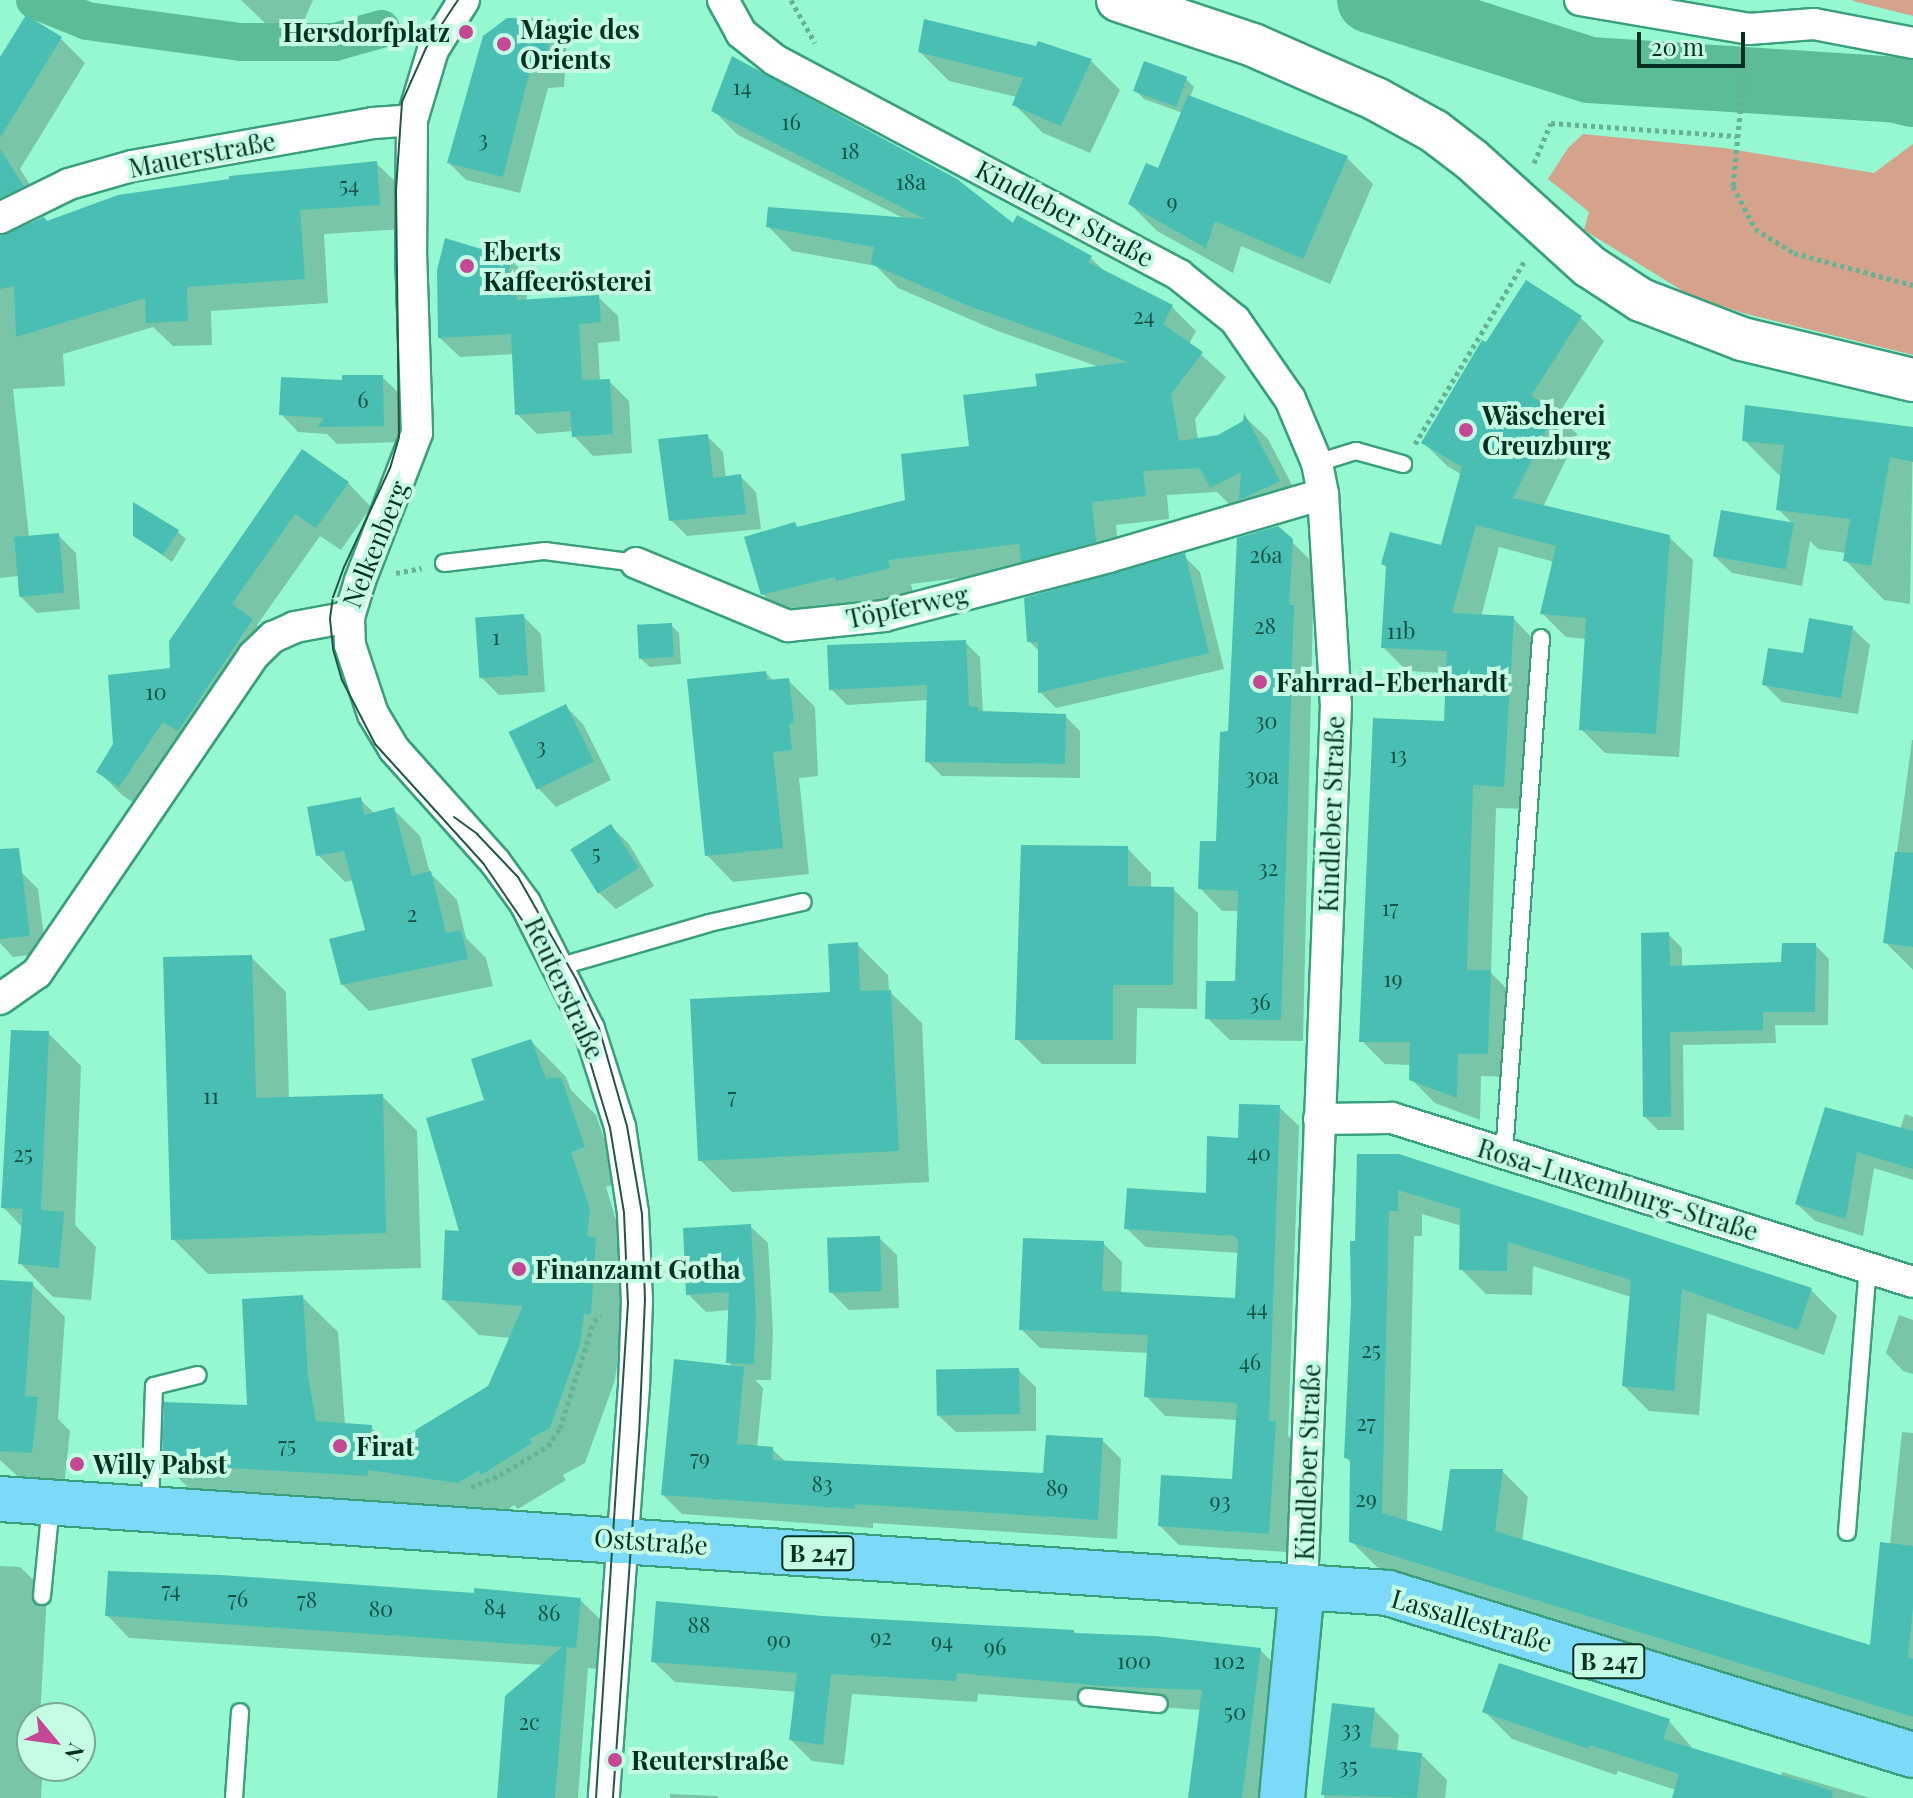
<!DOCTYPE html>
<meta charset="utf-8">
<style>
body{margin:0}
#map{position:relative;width:1913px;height:1798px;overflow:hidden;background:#96f8d1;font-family:"Playfair Display",serif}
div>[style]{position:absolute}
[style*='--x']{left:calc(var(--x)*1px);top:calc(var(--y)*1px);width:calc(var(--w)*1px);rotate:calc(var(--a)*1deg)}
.green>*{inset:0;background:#d5a38b}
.shadow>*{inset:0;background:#0003}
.canal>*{height:38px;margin:-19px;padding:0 19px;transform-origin:19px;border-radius:19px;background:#5cbc98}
.river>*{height:66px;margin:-33px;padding:0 33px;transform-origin:33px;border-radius:33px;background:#5cbc98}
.building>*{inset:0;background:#49bfb4;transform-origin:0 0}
.path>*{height:5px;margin-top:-2.5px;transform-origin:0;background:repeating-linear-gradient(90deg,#64b395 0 4px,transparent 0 8px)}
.roads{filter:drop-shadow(2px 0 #399f7c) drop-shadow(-2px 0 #399f7c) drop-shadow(0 2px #399f7c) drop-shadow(0 -2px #399f7c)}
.lane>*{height:16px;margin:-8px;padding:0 8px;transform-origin:8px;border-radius:8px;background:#fff}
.street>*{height:30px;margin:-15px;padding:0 15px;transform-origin:15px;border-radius:15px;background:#fff}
.secondary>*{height:42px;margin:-21px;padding:0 21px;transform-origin:21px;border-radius:21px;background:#fff}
.primary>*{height:44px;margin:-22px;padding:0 22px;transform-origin:22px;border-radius:22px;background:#7cd9f7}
.tram>*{height:2px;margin:-1px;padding:0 1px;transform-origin:1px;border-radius:1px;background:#215845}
.dots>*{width:22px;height:22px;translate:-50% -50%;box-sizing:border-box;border:4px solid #c5fde4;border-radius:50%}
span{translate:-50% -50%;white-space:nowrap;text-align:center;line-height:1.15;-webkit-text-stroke:8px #c5fde4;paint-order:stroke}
.number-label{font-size:22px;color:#145446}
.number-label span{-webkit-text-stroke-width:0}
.shield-label span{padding:2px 6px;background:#c5fde4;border:2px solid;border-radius:6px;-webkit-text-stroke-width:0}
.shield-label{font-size:24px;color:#033022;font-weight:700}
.poi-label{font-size:26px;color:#033022;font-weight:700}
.left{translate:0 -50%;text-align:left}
.right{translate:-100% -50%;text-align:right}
.street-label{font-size:26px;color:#033022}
.north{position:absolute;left:16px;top:1702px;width:80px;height:80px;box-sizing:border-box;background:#c5fde4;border:2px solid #77ab96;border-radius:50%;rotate:119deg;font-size:22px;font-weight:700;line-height:32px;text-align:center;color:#033022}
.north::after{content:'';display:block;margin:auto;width:28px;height:36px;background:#c64794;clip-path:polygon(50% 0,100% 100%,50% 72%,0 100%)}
.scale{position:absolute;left:1637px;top:32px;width:108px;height:36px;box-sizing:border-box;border:4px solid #033022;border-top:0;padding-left:10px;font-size:24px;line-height:28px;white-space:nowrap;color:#033022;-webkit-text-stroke:6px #c5fde4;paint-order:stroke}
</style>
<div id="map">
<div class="green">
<div style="clip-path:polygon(1913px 0,1913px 16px,1853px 1px,1853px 0)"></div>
<div style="clip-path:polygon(1583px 134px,1724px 148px,1874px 173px,1913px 144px,1913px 355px,1743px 313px,1691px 296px,1584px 230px,1589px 212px,1548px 179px,1568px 148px)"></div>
</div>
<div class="shadow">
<div style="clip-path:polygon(241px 0,313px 0,298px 34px,267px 25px)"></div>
<div style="clip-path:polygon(549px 21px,567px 39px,564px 87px,548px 88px,520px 193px,466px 180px,449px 163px)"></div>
<div style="clip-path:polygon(61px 39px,85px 63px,20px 169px,47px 211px,13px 230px,15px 233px,48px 223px,376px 163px,401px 187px,404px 229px,324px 234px,328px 303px,211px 311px,212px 345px,173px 346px,153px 327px,63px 354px,65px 386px,13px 389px,29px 537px,58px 535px,76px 553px,80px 609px,37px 613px,19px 595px,18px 576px,0 578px,0 77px)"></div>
<div style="clip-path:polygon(920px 52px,1091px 61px,1120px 90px,1090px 153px,1043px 133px,1014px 104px,1017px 97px,949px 81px)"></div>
<div style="clip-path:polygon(1185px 78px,1194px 87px,1190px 97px,1347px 158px,1373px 184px,1330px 284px,1241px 246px,1233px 273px,1157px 231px,1130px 204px,1159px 171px,1183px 113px,1144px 99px,1136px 91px)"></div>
<div style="clip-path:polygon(714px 111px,1090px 257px,1106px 273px,1172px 307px,1196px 331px,1189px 344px,1226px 377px,1195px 419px,1198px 440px,1219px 436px,1245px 423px,1245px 417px,1268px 439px,1303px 506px,1236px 511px,1217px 492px,1167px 495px,1169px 519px,1116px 525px,1120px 566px,1031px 569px,911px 584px,913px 592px,863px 605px,859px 601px,787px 619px,763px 594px,794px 524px,799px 529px,908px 501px,971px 448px,1102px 368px,995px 330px,898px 288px,876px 266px,792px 251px,768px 226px,905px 219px,738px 135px)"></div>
<div style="clip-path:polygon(510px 259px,530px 279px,526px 302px,598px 297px,618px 316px,620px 341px,598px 343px,600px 381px,609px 381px,629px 401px,632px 453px,593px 456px,574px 436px,573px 431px,537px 434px,517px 414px,514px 354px,460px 357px,440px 338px)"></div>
<div style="clip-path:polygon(1581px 318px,1604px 341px,1558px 415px,1578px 435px,1543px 507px,1669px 537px,1693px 560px,1679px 757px,1605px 753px,1581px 729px,1587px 639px,1566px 637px,1542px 613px,1554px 562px,1499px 547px,1481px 617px,1513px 618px,1536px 642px,1527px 809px,1496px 808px,1491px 973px,1514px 996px,1511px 1077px,1481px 1076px,1480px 1120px,1435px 1103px,1411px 1079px,1411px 1065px,1385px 1064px,1362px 1041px,1446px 723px,1448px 673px,1407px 671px,1383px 647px,1388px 568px,1383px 564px,1442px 548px,1462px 475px,1447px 466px,1424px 443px)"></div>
<div style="clip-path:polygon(382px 377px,400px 394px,400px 442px,337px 444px,327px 434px,298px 432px,281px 414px,344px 382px)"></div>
<div style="clip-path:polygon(1913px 429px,1910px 604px,1884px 600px,1845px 560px,1846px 553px,1818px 549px,1810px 541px,1802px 586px,1732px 573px,1714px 556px,1722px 512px,1794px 525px,1779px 510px,1782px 478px,1744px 440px)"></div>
<div style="clip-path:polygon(707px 436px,723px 452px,726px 479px,741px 477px,756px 492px,761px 529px,687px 536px,671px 520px)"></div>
<div style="clip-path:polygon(303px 452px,348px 483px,371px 507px,341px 550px,320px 536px,257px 625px,275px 644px,143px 809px,122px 795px,98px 771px,172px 669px)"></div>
<div style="clip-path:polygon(177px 531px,186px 539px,172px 562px,135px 536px)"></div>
<div style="clip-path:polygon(1291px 541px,1314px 564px,1303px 1041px,1230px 1040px,1207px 1018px,1236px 983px,1239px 911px,1222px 911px,1200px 888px,1218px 844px,1230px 733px)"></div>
<div style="clip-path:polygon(1184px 556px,1200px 572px,1224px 669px,1056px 708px,1040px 692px,1040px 652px,1029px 641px)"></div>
<div style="clip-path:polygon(523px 616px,541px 634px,545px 692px,499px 695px,481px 677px)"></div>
<div style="clip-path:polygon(671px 625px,679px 633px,681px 664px,650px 667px,641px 659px)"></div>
<div style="clip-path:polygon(1852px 628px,1870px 645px,1858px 714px,1782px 702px,1764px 684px)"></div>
<div style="clip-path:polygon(965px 642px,980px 657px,983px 713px,1065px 716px,1080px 731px,1080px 778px,942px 776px,927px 761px,929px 700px,847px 705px,831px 689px)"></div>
<div style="clip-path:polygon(766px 673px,774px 682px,788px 680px,815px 707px,818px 776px,799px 778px,809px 874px,733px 882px,707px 855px)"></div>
<div style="clip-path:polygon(565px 706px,583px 724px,611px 780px,556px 807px,539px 789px,511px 733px)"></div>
<div style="clip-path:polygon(1912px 740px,1913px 740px,1913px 970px,1885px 942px)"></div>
<div style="clip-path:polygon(360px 799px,375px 814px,393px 809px,420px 836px,430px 873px,457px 900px,466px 938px,486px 958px,493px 986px,369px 1011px,342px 984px,367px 931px,354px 880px,345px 882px,318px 855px)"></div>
<div style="clip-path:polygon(611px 826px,629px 844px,654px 886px,616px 909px,598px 892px)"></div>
<div style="clip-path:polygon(1127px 848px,1151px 873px,1151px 888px,1173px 889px,1198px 913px,1197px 1009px,1137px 1008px,1136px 1064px,1042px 1064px,1017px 1039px)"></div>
<div style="clip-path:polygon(20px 871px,38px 889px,46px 953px,13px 957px,0 943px,0 874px)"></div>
<div style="clip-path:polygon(1668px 934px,1682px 948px,1682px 967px,1783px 964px,1815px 945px,1829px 959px,1828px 1025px,1775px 1025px,1776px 1043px,1683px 1045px,1684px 1130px,1658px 1130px,1645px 1117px)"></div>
<div style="clip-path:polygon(857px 944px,888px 975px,889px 991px,922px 1023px,929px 1182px,732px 1192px,700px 1160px,832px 994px)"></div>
<div style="clip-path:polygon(251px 957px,286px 992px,289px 1099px,382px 1096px,417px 1131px,421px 1268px,208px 1274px,173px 1239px)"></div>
<div style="clip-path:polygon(48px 1033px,81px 1066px,75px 1225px,96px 1247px,91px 1300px,53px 1297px,20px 1263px,23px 1228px,3px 1207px)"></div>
<div style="clip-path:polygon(531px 1041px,566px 1077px,571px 1090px,596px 1115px,619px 1182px,606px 1187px,624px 1246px,626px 1348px,619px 1348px,615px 1380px,585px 1463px,563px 1475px,566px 1480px,518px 1509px,514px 1505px,495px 1518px,403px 1504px,403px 1511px,200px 1499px,164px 1464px,249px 1407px,302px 1297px,338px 1332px,345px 1425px,371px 1427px,391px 1447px,489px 1388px,511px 1338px,479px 1335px,444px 1300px,462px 1234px,486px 1101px)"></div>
<div style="clip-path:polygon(1279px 1107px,1299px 1126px,1288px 1436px,1294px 1442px,1287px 1552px,1179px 1545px,1160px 1526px,1234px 1482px,1238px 1420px,1165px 1416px,1146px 1396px,1149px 1353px,1040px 1348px,1021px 1329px,1103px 1243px,1122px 1262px,1121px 1294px,1237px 1300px,1240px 1253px,1146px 1247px,1126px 1228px,1208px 1195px,1240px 1140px)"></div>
<div style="clip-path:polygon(1826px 1109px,1900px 1130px,1905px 1114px,1913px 1117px,1913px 1180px,1874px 1168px,1863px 1236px,1815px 1221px,1797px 1204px)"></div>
<div style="clip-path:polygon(1359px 1156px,1811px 1290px,1837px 1316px,1824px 1355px,1707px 1313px,1699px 1415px,1649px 1411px,1624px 1386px,1631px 1297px,1533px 1266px,1532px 1295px,1486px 1294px,1461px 1269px,1462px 1226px,1422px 1214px,1422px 1236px,1414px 1236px,1407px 1523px,1444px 1534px,1502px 1471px,1528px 1497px,1522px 1542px,1872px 1648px,1890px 1545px,1902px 1432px,1913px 1433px,1913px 1734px,1377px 1567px,1351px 1541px,1352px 1464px,1346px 1458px)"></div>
<div style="clip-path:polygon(750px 1226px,768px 1243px,773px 1331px,771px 1380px,755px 1380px,763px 1388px,757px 1448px,772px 1449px,786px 1462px,1045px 1476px,1102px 1440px,1121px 1459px,1117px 1539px,873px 1523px,873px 1528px,682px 1514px,663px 1495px,734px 1368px,728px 1362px,730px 1310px,706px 1312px,688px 1294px)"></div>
<div style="clip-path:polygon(879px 1238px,897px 1255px,899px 1308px,849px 1310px,832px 1293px)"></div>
<div style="clip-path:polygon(0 1282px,32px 1284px,65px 1317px,58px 1419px,70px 1431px,64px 1485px,25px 1483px,0 1460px)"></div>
<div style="clip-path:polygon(1899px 1315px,1913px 1320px,1913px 1374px,1903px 1371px,1886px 1353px)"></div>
<div style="clip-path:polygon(1018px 1370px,1036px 1387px,1036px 1431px,956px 1432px,938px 1415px)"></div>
<div style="clip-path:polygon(0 1566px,20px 1567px,47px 1593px,40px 1718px,32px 1718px,32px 1766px,43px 1766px,41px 1798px,0 1798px)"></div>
<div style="clip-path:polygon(475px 1595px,580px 1600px,602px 1621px,597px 1669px,588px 1668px,578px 1798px,501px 1798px,544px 1665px,129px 1638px,108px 1616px)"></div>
<div style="clip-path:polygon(822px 1618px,1074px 1632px,1077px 1635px,1260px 1650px,1282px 1671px,1266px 1798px,1190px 1798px,1201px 1710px,978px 1694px,977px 1702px,852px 1694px,844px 1765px,812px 1761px,791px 1740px,797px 1692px,675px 1682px,653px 1661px)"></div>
<div style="clip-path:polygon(1334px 1705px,1374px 1710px,1399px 1735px,1397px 1752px,1422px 1755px,1447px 1780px,1445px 1798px,1324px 1798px)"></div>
<div style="clip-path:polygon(1484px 1711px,1669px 1721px,1695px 1751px,1780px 1777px,1782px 1772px,1870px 1798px,1678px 1798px,1676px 1790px,1618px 1771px,1616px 1775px,1512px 1739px)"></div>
<div style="clip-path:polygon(670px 1794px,717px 1796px,719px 1798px,670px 1798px)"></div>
</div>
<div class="canal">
<div style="--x:35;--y:0;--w:56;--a:22"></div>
<div style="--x:87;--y:21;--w:155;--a:7.8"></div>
<div style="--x:241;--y:42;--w:94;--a:0"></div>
<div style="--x:335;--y:42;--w:48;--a:-15.8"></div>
</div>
<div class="river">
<div style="--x:1370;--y:0;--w:231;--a:17.7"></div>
<div style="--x:1590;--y:70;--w:308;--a:3.7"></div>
<div style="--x:1897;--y:90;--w:16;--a:14"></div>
</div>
<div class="building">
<div style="clip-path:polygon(26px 15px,62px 37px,0 138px,0 57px)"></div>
<div style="clip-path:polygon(507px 18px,550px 19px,547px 71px,530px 71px,503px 177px,447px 163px,483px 36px)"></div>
<div style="clip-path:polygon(924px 19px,1036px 46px,1038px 41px,1092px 59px,1061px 126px,1012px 105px,1023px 78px,918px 52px)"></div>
<div style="clip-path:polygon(732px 56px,957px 179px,1013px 223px,1017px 215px,1092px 256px,1088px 262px,1173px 305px,1163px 324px,1203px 352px,1171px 394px,1179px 441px,1218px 435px,1243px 421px,1244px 413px,1280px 481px,1239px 500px,1241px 472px,1210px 488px,1200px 468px,1143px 471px,1146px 496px,1092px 502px,1096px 542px,1021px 562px,1019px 544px,888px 560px,890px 568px,836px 581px,835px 577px,761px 595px,744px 537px,795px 522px,797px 527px,905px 500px,901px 454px,969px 446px,963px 395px,1037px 386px,1035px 374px,1128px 362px,969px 306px,871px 264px,874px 247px,766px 227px,768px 207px,925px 219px,711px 111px)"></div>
<div style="left:1144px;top:61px;width:46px;height:32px;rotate:20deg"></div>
<div style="clip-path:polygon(1188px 95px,1348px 156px,1303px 259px,1215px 221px,1206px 248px,1128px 204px,1146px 163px,1158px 168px)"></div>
<div style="clip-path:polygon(0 149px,24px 186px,0 198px)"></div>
<div style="clip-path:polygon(377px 161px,380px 205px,300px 210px,305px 279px,187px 287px,188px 321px,146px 323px,145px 298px,16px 337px,14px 286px,0 289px,0 236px,44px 217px,47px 221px,118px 195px,229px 179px,229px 176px)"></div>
<div style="clip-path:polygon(445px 238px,511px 258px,506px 289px,516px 292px,517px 300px,599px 295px,601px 322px,579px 324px,582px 380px,610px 379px,613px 434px,572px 437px,570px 411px,515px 415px,511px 334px,438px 338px,437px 270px)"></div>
<div style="clip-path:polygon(1526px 280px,1582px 316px,1531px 396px,1556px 410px,1513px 498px,1670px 535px,1656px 734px,1579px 730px,1586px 618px,1540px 614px,1556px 546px,1476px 525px,1452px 613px,1514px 616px,1504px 787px,1473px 785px,1467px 970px,1491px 970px,1488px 1054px,1458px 1054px,1457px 1098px,1409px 1080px,1410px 1042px,1359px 1042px,1373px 718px,1444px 721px,1447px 651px,1381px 648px,1386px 566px,1381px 564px,1390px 532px,1441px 545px,1462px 467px,1421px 443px,1482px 340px,1486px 342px)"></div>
<div style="clip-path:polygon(342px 375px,383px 375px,384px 426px,317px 427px,324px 418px,279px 415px,281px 377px,342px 380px)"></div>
<div style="clip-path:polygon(1745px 405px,1913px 427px,1913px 462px,1890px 457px,1871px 566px,1843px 561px,1850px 519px,1776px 510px,1784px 445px,1742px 441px)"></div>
<div style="clip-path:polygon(708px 434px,713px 478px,741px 474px,746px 514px,669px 521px,658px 439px)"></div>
<div style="clip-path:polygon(302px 449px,349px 482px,316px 528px,295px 514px,232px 604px,253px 619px,178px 731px,163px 722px,119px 787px,96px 772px,113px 744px,108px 675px,170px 668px,169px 641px)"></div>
<div style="clip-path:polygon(133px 502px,179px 530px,163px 555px,133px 536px)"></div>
<div style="left:1721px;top:510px;width:74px;height:47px;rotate:10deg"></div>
<div style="clip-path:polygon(1278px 526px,1293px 539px,1289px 605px,1294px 605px,1281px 1020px,1205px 1019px,1206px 981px,1235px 981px,1238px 891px,1198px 889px,1200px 841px,1216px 841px,1220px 732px,1228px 731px,1237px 538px)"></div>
<div style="left:59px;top:533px;width:60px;height:45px;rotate:85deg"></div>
<div style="clip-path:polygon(1185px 553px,1209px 653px,1038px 693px,1038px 642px,1027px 642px,1024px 598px)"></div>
<div style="left:524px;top:614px;width:61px;height:49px;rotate:86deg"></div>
<div style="clip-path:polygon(1809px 618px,1853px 626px,1841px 698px,1762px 685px,1768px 648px,1803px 653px)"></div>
<div style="left:672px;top:623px;width:34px;height:35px;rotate:87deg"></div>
<div style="clip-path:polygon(966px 640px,969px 706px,978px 707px,979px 711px,1066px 714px,1065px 764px,925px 762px,927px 685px,829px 690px,827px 645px)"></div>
<div style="clip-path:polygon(766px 671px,767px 680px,789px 678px,794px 723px,789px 724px,792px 750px,773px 752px,783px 848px,705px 856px,687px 679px)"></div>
<div style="left:566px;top:704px;width:64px;height:64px;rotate:64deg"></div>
<div style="clip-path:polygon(361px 797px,364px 815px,394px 807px,412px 876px,431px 871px,446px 933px,461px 930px,468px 959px,341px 985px,329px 939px,365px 930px,344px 851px,316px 856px,307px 807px)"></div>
<div style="left:611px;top:824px;width:52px;height:48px;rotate:58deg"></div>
<div style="clip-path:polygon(1021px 845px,1128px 846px,1128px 886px,1174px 887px,1173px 985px,1113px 985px,1113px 1040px,1015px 1040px)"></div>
<div style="clip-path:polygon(19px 848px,30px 936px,0 939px,0 849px)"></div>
<div style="clip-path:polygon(1895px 852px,1913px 853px,1913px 947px,1883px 943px)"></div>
<div style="clip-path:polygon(1669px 932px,1670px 966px,1781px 962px,1782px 943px,1816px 943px,1815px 1012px,1763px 1012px,1763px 1030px,1670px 1032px,1671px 1117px,1643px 1117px,1641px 933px)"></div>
<div style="clip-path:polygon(858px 942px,860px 991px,891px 990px,899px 1151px,698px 1161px,690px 999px,830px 992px,828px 944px)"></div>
<div style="clip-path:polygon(252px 955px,256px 1098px,383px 1094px,386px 1233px,171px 1240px,163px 957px)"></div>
<div style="clip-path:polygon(11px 1030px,49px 1031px,41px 1210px,64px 1212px,59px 1268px,18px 1264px,23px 1209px,1px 1208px)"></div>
<div style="clip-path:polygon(531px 1039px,546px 1079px,561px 1077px,585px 1147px,571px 1152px,590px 1209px,587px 1236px,596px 1238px,591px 1314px,584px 1314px,580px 1344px,550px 1428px,529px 1439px,532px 1443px,481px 1475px,479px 1470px,458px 1483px,368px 1470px,368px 1476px,162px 1464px,164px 1402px,247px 1405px,242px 1299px,303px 1295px,308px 1376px,316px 1421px,372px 1425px,369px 1458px,488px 1386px,523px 1306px,442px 1300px,445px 1230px,459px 1231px,426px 1118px,484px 1100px,471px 1059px)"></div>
<div style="clip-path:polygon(1239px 1104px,1280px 1105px,1269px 1421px,1276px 1421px,1269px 1534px,1158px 1526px,1161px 1475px,1232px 1479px,1237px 1403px,1144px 1397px,1148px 1335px,1019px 1330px,1023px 1238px,1104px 1241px,1102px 1291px,1235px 1298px,1238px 1239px,1234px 1236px,1124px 1229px,1127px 1188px,1206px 1193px,1207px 1136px,1238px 1138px)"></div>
<div style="clip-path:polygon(1825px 1107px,1913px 1131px,1913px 1169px,1857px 1152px,1846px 1219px,1795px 1204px)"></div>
<div style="clip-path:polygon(1357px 1154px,1399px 1154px,1812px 1288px,1798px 1330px,1682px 1289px,1674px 1391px,1622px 1386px,1631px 1280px,1508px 1242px,1507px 1271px,1459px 1270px,1460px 1209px,1398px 1190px,1398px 1211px,1389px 1211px,1382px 1513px,1442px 1531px,1450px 1469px,1503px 1469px,1495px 1531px,1870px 1645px,1880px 1542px,1913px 1546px,1913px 1608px,1908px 1657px,1913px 1659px,1913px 1717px,1349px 1542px,1350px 1459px,1344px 1458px,1351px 1304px,1350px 1241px,1355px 1241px)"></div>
<div style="clip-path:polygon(751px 1224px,756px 1313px,754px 1364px,726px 1363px,729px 1292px,686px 1295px,683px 1228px)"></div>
<div style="left:880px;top:1236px;width:55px;height:53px;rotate:88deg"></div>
<div style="clip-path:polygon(0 1280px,33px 1282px,25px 1396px,38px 1397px,32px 1453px,0 1451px)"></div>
<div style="clip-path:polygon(674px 1359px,744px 1367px,737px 1444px,773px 1447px,773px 1460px,1043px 1473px,1046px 1435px,1103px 1438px,1098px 1520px,855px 1504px,855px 1509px,661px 1495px)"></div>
<div style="left:1019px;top:1368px;width:46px;height:83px;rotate:89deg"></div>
<div style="clip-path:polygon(108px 1571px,221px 1575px,474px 1593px,474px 1588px,581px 1598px,576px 1648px,567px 1647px,555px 1798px,497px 1798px,505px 1696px,562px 1647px,105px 1616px)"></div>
<div style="clip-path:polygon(656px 1601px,823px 1616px,1074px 1630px,1074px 1633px,1155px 1636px,1261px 1648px,1242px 1798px,1188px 1798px,1202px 1690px,1102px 1686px,957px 1673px,956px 1681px,831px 1674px,823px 1745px,789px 1740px,797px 1673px,651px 1662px)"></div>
<div style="clip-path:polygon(1499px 1663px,1670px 1719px,1663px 1739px,1833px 1791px,1832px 1798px,1672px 1798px,1679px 1774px,1590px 1745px,1589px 1749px,1482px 1712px)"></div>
<div style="clip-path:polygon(1332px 1703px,1375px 1708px,1370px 1747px,1422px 1753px,1417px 1798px,1321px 1795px)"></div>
</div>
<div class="path">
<div style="--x:791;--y:0;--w:49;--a:60.8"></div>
<div style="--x:1745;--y:62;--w:125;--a:95.5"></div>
<div style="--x:1733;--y:186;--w:48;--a:62.9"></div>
<div style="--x:1755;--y:229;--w:46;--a:31.6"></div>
<div style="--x:1794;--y:253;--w:123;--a:15.1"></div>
<div style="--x:1534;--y:163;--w:43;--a:-67"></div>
<div style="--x:1551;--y:123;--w:186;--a:4"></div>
<div style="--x:1415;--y:444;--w:214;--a:-59.1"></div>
<div style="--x:396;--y:573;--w:26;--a:-11"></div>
<div style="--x:471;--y:1487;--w:31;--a:-22"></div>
<div style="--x:500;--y:1475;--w:56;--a:-31.1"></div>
<div style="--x:548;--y:1446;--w:22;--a:-56"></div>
<div style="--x:560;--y:1428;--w:112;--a:-72.4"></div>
<div style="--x:594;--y:1321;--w:9;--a:-32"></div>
</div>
<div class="roads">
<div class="lane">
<div style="--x:1317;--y:463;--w:41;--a:-17.1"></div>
<div style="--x:1356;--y:451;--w:49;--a:15.5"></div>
<div style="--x:444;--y:563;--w:102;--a:-6.8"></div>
<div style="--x:545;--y:551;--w:92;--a:7.5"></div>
<div style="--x:558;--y:967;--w:157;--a:-16.2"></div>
<div style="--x:709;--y:923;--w:96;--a:-12.6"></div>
<div style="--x:1504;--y:1154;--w:517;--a:-85.9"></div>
<div style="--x:150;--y:1507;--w:121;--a:-88.1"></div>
<div style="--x:154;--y:1386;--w:45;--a:-14"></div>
<div style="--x:1847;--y:1532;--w:265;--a:-85.5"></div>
<div style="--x:42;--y:1596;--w:92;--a:-84.4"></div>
<div style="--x:1087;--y:1697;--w:72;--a:5.6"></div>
<div style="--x:234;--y:1798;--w:86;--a:-86"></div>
</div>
<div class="street">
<div style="--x:464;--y:0;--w:59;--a:121.8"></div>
<div style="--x:433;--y:50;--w:73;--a:106.7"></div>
<div style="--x:412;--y:120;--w:132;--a:90.4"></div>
<div style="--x:411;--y:252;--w:181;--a:88.1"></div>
<div style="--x:417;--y:433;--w:159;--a:111.1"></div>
<div style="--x:360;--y:581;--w:38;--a:107"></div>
<div style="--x:349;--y:617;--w:28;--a:88"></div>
<div style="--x:350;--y:645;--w:73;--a:71.6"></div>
<div style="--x:373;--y:714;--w:41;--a:59"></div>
<div style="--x:394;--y:749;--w:152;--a:48.2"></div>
<div style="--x:495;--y:862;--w:51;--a:53.8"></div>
<div style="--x:525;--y:903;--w:141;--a:63.1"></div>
<div style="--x:589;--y:1029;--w:103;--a:72.4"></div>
<div style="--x:620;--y:1127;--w:87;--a:81.4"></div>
<div style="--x:633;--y:1213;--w:87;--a:87.4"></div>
<div style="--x:637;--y:1300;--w:86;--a:92"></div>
<div style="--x:634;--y:1386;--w:413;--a:94.2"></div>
<div style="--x:723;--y:0;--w:38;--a:61"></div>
<div style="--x:741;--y:33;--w:43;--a:38.5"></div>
<div style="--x:775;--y:60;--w:458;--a:28"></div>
<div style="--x:1179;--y:275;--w:72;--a:38.8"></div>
<div style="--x:1235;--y:320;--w:96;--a:55.2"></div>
<div style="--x:1290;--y:399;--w:69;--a:67.1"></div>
<div style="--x:1317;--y:463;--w:32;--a:79"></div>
<div style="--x:1323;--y:494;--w:210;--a:86.5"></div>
<div style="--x:1336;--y:704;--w:885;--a:92.2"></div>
<div style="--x:1580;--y:0;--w:171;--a:9.7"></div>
<div style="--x:1749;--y:29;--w:65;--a:-4.4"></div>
<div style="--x:1814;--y:24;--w:101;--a:10.9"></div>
<div style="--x:0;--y:218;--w:77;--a:-26.2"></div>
<div style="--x:69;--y:184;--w:66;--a:-15.9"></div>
<div style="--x:132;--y:166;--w:245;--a:-10.1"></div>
<div style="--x:373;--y:123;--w:39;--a:-4"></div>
<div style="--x:636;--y:563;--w:165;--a:22.5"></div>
<div style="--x:788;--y:626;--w:97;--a:-5.9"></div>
<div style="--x:884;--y:616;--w:233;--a:-14.7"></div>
<div style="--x:1109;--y:557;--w:223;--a:-16.4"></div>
<div style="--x:0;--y:999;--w:45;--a:-35.1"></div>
<div style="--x:37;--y:973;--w:384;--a:-55.7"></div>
<div style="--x:253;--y:656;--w:28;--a:-44"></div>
<div style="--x:273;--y:637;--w:24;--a:-24"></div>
<div style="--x:295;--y:627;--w:55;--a:-10.5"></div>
<div style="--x:1319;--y:1119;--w:73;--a:-0.8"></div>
<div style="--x:1392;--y:1118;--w:546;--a:17.47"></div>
</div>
<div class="secondary">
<div style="--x:1118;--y:0;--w:142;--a:18.4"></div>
<div style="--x:1253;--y:45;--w:134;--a:23.7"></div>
<div style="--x:1376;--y:99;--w:66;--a:28.9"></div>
<div style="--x:1434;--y:131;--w:48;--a:37.3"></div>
<div style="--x:1472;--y:160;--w:158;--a:42.2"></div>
<div style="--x:1589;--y:266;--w:62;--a:33.2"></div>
<div style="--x:1641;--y:300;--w:108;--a:21.1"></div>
<div style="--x:1742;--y:339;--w:176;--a:13.5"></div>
</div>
<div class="primary">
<div style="--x:0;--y:1499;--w:1391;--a:3.87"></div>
<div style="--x:1388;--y:1593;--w:549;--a:17.15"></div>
<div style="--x:1282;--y:1798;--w:211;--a:-84.6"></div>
</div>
</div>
<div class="tram">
<div style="--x:458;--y:0;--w:58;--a:123.7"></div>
<div style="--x:426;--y:48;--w:59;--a:114"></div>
<div style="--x:402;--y:102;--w:89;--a:93.9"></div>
<div style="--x:396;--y:191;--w:246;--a:89.3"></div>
<div style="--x:399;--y:437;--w:32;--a:106"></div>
<div style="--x:390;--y:468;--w:109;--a:114.9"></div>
<div style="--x:344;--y:567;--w:32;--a:110"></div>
<div style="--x:333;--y:597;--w:22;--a:98"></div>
<div style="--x:330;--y:619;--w:30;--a:84"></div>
<div style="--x:333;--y:649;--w:32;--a:74"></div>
<div style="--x:342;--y:680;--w:72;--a:62.7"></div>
<div style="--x:375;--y:744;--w:161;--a:47.8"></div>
<div style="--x:483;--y:863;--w:85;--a:55.6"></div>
<div style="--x:531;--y:933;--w:55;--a:62"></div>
<div style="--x:557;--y:982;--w:79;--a:67"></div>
<div style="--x:588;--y:1055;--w:76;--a:73.2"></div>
<div style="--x:610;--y:1128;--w:86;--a:80.6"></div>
<div style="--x:624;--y:1213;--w:90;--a:87.5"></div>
<div style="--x:628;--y:1303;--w:496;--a:93.7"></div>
<div style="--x:454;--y:817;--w:29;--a:36"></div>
<div style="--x:477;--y:834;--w:59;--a:46.4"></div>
<div style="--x:518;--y:877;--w:117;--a:60.4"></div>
<div style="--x:576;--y:979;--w:54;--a:64.9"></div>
<div style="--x:599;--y:1028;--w:102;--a:74.1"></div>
<div style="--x:627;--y:1126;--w:89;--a:80.3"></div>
<div style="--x:642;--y:1214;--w:85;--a:88"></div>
<div style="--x:645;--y:1299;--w:135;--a:92.5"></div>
<div style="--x:639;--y:1434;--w:365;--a:94.1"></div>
</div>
<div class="dots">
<div style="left:466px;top:32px;background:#c64794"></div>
<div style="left:504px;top:44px;background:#c64794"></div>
<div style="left:467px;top:266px;background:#c64794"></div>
<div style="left:1466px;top:430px;background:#c64794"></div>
<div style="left:1260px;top:682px;background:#c64794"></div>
<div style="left:519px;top:1269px;background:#c64794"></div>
<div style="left:340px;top:1446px;background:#c64794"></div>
<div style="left:77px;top:1464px;background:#c64794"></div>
<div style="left:615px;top:1760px;background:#c64794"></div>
</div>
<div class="number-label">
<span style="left:742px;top:87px">14</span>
<span style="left:791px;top:122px">16</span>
<span style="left:483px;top:139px">3</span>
<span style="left:850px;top:151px">18</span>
<span style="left:911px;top:182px">18a</span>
<span style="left:349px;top:185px">54</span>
<span style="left:1172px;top:202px">9</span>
<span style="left:1144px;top:316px">24</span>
<span style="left:363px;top:400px">6</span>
<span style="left:1266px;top:555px">26a</span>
<span style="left:1265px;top:626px">28</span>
<span style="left:1401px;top:631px">11b</span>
<span style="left:496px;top:637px">1</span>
<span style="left:156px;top:692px">10</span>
<span style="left:1266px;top:721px">30</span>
<span style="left:541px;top:746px">3</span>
<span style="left:1398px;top:755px">13</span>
<span style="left:1262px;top:776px">30a</span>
<span style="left:596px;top:853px">5</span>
<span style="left:1268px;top:868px">32</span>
<span style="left:1390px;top:908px">17</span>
<span style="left:412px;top:914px">2</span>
<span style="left:1393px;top:979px">19</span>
<span style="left:1260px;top:1002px">36</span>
<span style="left:211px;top:1096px">11</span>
<span style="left:732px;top:1096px">7</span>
<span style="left:1259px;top:1153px">40</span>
<span style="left:23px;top:1154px">25</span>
<span style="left:1257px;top:1308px">44</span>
<span style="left:1371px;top:1350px">25</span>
<span style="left:1250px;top:1362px">46</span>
<span style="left:1366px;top:1423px">27</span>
<span style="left:287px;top:1445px">75</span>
<span style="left:700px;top:1458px">79</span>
<span style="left:822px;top:1484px">83</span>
<span style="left:1057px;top:1488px">89</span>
<span style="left:1366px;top:1499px">29</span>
<span style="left:1220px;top:1501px">93</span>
<span style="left:171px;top:1590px">74</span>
<span style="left:238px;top:1599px">76</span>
<span style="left:307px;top:1600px">78</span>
<span style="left:495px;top:1607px">84</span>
<span style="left:381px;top:1609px">80</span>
<span style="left:549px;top:1613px">86</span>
<span style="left:699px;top:1625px">88</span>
<span style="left:881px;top:1637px">92</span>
<span style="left:779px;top:1640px">90</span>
<span style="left:942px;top:1641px">94</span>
<span style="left:995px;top:1647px">96</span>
<span style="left:1134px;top:1661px">100</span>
<span style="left:1229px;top:1661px">102</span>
<span style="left:1235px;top:1712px">50</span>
<span style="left:529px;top:1722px">2c</span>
<span style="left:1351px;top:1729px">33</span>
<span style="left:1348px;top:1766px">35</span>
</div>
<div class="shield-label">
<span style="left:818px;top:1553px">B 247</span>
<span style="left:1609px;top:1661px">B 247</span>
</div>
<div class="poi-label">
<span class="left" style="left:520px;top:44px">Magie des<br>Orients</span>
<span class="right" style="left:450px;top:32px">Hersdorfplatz</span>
<span class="left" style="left:483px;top:266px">Eberts<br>Kaffeerösterei</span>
<span class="left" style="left:1482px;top:430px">Wäscherei<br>Creuzburg</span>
<span class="left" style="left:1276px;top:682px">Fahrrad-Eberhardt</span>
<span class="left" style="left:535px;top:1269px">Finanzamt Gotha</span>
<span class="left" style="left:356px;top:1446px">Firat</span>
<span class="left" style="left:93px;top:1464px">Willy Pabst</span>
<span class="left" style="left:631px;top:1760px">Reuterstraße</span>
</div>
<div class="street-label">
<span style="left:202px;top:154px;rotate:-11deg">Mauerstraße</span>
<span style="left:1065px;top:213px;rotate:28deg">Kindleber Straße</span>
<span style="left:375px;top:544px;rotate:-68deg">Nelkenberg</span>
<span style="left:907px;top:606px;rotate:-12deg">Töpferweg</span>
<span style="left:1331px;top:814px;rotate:-88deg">Kindleber Straße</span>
<span style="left:565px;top:988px;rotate:65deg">Reuterstraße</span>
<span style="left:1618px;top:1189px;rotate:17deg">Rosa-Luxemburg-Straße</span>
<span style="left:1307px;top:1462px;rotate:-88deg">Kindleber Straße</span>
<span style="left:651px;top:1541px;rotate:4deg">Oststraße</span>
<span style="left:1472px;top:1620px;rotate:16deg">Lassallestraße</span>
</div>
<div class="north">N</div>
<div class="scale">20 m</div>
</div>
